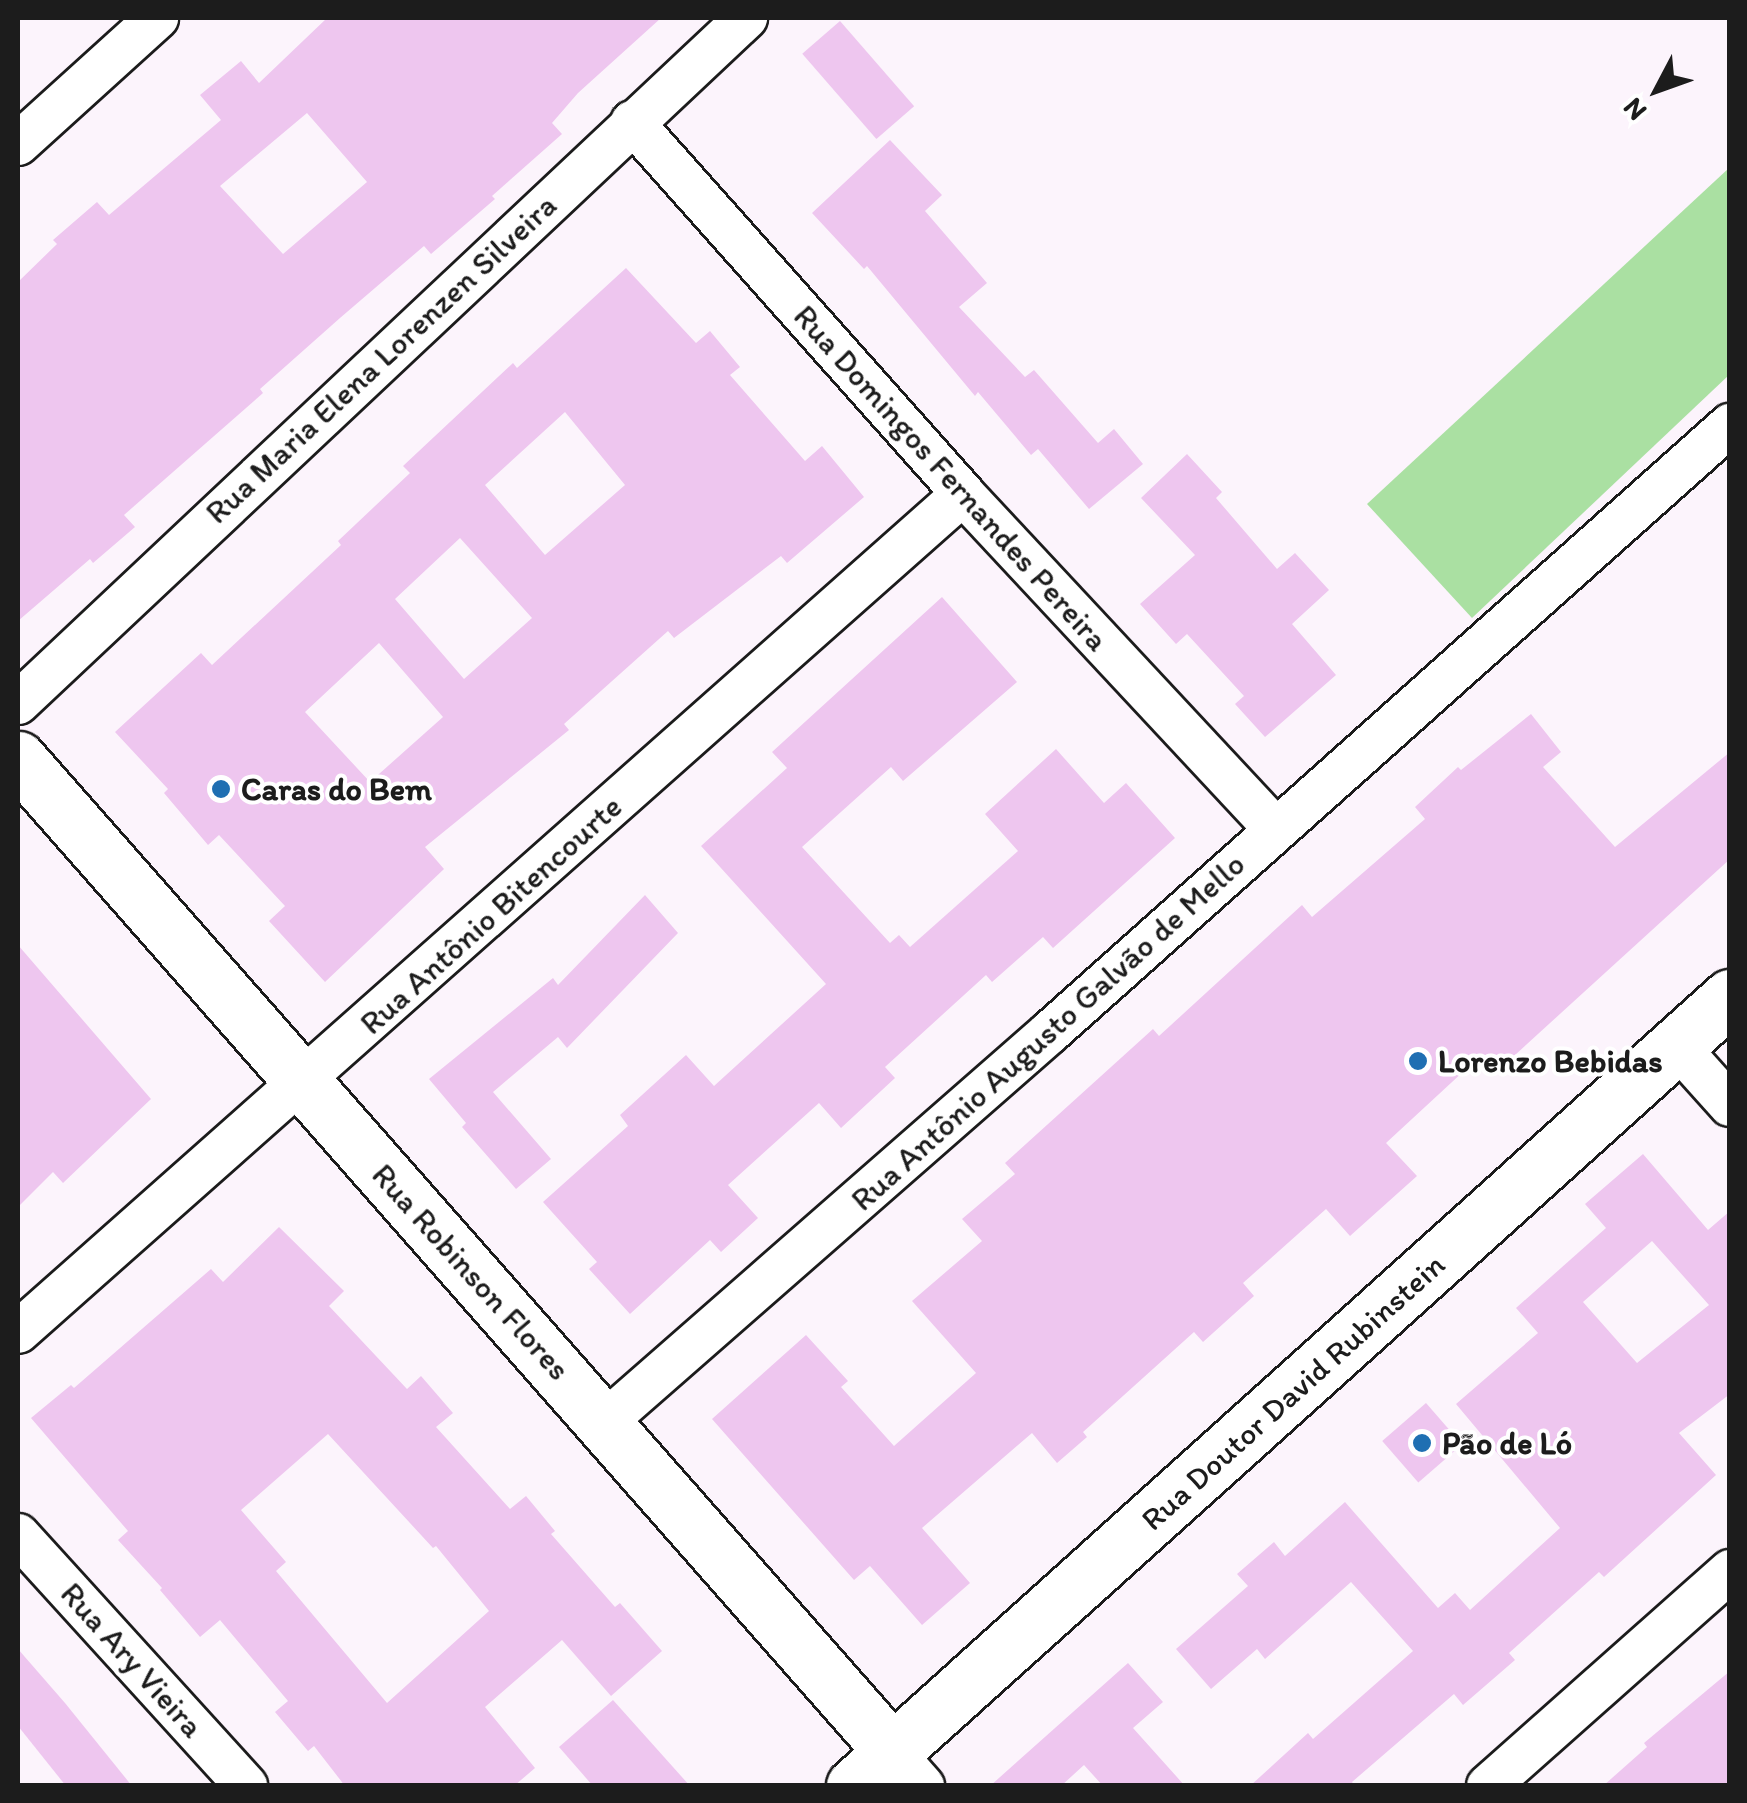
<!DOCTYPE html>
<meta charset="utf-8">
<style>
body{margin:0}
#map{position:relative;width:1747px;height:1803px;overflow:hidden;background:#fcf4fc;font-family:Itim,sans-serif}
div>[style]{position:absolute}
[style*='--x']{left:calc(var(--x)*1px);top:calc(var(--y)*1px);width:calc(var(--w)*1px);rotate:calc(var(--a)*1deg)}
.green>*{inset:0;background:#aae0a2}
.building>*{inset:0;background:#eec6ef;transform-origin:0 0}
.roads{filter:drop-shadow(2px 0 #1c1c1c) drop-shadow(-2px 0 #1c1c1c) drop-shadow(0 2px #1c1c1c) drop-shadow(0 -2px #1c1c1c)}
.street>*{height:42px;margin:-21px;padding:0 21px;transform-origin:21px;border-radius:21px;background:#fff}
.secondary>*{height:55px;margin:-27.5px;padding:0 27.5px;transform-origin:27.5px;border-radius:27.5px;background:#fff}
.dots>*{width:28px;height:28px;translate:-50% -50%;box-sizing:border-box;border:5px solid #fff;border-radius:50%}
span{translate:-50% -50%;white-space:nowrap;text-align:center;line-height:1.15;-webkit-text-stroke:8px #fff;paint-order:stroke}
.street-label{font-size:32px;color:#1c1c1c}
.poi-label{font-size:32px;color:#1c1c1c;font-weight:700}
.left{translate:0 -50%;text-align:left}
.frame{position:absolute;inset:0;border:20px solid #1c1c1c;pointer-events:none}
.north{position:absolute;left:1607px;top:40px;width:100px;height:100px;-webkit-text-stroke:8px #fff;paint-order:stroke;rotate:229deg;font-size:28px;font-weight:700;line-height:40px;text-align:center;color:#1c1c1c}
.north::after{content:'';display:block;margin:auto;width:35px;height:45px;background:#1c1c1c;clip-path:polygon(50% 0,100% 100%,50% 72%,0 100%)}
</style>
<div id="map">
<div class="green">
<div style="clip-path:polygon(1729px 168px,1729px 375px,1472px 618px,1367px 504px)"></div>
</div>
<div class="building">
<div style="clip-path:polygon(evenodd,327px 18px,661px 18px,578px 93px,552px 123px,562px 134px,492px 196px,495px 199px,431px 254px,424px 246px,340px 318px,260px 389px,263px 393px,124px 515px,135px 527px,93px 563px,90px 559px,18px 621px,18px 282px,57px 244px,53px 240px,97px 202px,109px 215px,221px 120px,200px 95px,241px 61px,259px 83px,327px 18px,307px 113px,367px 182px,283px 254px,220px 186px,307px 113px)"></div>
<div style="left:840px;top:21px;width:113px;height:50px;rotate:49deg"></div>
<div style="clip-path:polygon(890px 140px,942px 195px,925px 211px,987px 283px,959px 307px,1025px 377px,1034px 370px,1098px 443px,1114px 429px,1143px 464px,1089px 509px,1038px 449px,1031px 455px,978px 392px,975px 396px,867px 266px,864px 269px,812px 213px)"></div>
<div style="clip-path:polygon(evenodd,626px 268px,696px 343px,710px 331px,740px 367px,730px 375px,805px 461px,822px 446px,864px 497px,787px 563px,781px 556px,674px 638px,668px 631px,564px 724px,569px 730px,425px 847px,444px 869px,325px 982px,269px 921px,285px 906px,219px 835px,208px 845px,164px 793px,168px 789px,115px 732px,201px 653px,212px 665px,341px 545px,338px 541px,410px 473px,403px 466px,513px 363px,517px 368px,626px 268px,565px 412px,625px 485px,545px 555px,485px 485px,565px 412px,626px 268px,460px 538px,532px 618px,464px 679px,395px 599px,460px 538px,626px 268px,379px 643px,443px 717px,370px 782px,305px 712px,379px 643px)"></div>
<div style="clip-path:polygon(1187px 454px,1222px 492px,1216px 498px,1277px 569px,1295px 553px,1329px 590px,1292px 624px,1336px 675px,1265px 737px,1235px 704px,1244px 696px,1187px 634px,1176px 644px,1140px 604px,1195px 555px,1141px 498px)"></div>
<div style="clip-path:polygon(942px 597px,1017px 682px,903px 781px,891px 767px,802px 847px,890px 943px,899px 935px,910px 947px,1018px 851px,985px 814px,1056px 749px,1104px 803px,1126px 783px,1175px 838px,1053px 948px,1043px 937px,992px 982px,986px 975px,885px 1067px,895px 1078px,841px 1128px,819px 1103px,728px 1185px,758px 1218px,721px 1252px,710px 1240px,630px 1314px,589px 1269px,597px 1262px,543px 1202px,628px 1126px,620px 1115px,686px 1055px,714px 1086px,826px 984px,701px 846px,787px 768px,772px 752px)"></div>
<div style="clip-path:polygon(1531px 714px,1561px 752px,1543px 767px,1615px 847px,1730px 752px,1730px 859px,1493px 1075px,1478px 1058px,1386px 1143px,1417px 1176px,1350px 1236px,1326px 1209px,1243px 1283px,1254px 1296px,1203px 1342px,1194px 1332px,1083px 1432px,1087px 1437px,1057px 1463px,1032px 1433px,922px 1528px,970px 1583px,922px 1625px,870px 1566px,854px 1580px,712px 1419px,806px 1335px,848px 1381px,841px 1387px,894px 1446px,976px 1373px,912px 1301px,982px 1241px,962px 1219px,1015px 1174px,1005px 1163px,1153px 1029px,1159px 1036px,1302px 905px,1312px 917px,1425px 819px,1415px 807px,1458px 767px,1461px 770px)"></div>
<div style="clip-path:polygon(645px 895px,678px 933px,567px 1048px,558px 1037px,493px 1092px,551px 1159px,516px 1189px,462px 1127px,466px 1123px,429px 1079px,553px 978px,558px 985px)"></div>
<div style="clip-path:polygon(18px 945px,151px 1099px,63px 1183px,53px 1172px,18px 1207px)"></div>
<div style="clip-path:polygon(evenodd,1643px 1154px,1708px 1230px,1730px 1211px,1730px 1394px,1679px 1433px,1716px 1475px,1604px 1577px,1599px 1572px,1509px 1653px,1515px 1660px,1463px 1705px,1454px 1694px,1352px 1782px,1355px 1786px,1250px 1786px,1308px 1733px,1313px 1739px,1413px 1651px,1351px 1582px,1265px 1659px,1257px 1649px,1211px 1689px,1176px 1649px,1248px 1586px,1237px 1574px,1274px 1542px,1285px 1556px,1345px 1502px,1438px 1608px,1455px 1593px,1470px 1610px,1560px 1528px,1456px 1404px,1538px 1333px,1516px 1308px,1606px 1228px,1585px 1204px,1643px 1154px,1652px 1241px,1709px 1305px,1637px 1363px,1583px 1302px,1652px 1241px)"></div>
<div style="clip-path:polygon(evenodd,279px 1227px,344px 1291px,329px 1306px,407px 1389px,421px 1376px,453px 1413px,436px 1427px,510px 1509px,526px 1496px,555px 1531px,551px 1534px,615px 1607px,620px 1603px,662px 1651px,611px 1696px,562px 1640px,485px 1707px,535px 1768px,514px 1786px,345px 1786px,314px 1746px,308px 1751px,275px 1712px,288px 1701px,220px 1620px,200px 1637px,160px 1590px,162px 1588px,118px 1540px,128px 1531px,31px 1418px,71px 1385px,74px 1388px,211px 1269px,223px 1282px,279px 1227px,328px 1434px,433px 1548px,436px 1546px,489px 1611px,387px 1703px,276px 1571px,286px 1562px,241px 1510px,328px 1434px)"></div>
<div style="left:1426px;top:1403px;width:55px;height:58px;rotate:49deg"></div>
<div style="clip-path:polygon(18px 1649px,65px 1703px,132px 1786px,66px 1786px,18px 1726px)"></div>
<div style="clip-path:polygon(1128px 1663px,1163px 1702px,1133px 1728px,1185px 1786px,1103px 1786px,1084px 1765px,1061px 1786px,990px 1786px)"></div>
<div style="clip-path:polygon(1730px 1671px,1730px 1786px,1603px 1786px,1647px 1747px,1644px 1743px)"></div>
<div style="clip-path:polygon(613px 1700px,690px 1786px,593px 1786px,559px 1747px)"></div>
</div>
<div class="roads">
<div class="street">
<div style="--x:632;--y:122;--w:498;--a:48.3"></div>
<div style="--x:963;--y:494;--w:458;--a:47"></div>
<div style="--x:18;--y:144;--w:188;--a:-42.2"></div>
<div style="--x:18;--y:703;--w:1000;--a:-43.26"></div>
<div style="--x:1678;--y:1047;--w:78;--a:48.1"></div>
<div style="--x:18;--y:1332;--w:1263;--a:-41.57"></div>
<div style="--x:606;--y:1421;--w:590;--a:-41.22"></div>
<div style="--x:1050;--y:1032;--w:912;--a:-41.75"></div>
<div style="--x:18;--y:1535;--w:339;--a:47.7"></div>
<div style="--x:892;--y:1751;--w:47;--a:48.5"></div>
<div style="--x:1488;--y:1786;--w:324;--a:-41.6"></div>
</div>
<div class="secondary">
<div style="--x:18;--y:759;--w:1322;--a:48.62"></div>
<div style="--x:854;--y:1786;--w:1179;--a:-42.01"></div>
</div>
</div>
<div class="dots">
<div style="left:221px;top:789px;background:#1f6fb2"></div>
<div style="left:1418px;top:1061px;background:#1f6fb2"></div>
<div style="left:1422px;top:1443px;background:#1f6fb2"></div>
</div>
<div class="street-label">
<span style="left:381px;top:359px;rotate:-43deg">Rua Maria Elena Lorenzen Silveira</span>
<span style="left:951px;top:478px;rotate:48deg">Rua Domingos Fernandes Pereira</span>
<span style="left:491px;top:915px;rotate:-42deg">Rua Antônio Bitencourte</span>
<span style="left:1048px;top:1032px;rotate:-42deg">Rua Antônio Augusto Galvão de Mello</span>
<span style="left:471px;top:1272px;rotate:48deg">Rua Robinson Flores</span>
<span style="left:1293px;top:1392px;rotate:-42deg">Rua Doutor David Rubinstein</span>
<span style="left:132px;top:1660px;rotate:48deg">Rua Ary Vieira</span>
</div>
<div class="poi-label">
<span class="left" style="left:241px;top:789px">Caras do Bem</span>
<span class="left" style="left:1438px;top:1061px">Lorenzo Bebidas</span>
<span class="left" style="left:1442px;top:1443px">Pão de Ló</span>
</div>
<div class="frame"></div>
<div class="north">N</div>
</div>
